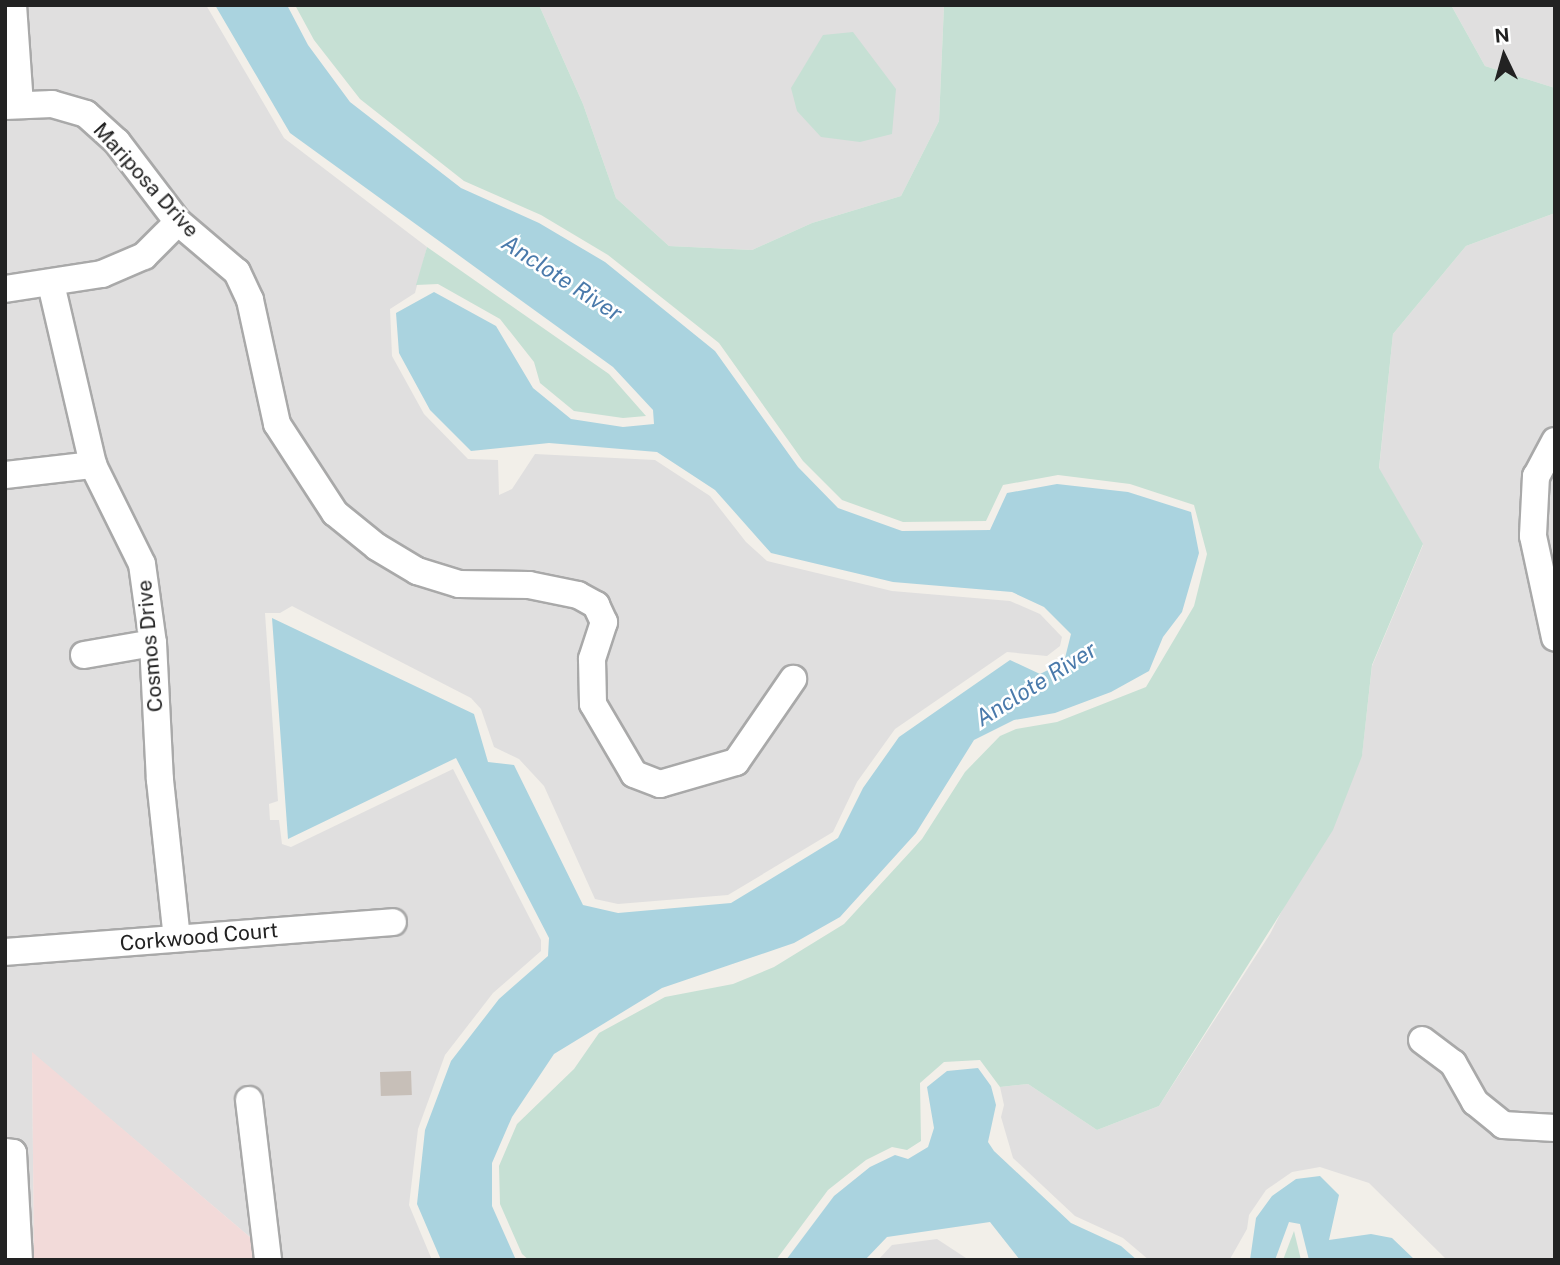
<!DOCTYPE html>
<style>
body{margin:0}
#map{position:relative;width:1560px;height:1265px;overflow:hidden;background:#f2efe9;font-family:"Public Sans",sans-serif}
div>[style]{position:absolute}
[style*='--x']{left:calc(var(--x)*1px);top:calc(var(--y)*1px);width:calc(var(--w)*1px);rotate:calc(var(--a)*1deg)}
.residential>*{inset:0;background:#e0dfdf}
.commercial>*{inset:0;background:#f2dad9}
.wetland>*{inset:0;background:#c6e0d4}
.water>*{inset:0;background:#aad3df}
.building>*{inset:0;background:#c7bfb8;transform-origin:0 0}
.roads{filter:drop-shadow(2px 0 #a9a9a9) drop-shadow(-2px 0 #a9a9a9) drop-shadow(0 2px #a9a9a9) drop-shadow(0 -2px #a9a9a9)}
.minor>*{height:26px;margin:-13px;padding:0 13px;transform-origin:13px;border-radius:13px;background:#fff}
span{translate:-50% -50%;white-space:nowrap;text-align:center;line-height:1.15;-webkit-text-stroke:5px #fff;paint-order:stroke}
.street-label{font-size:21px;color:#222}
.water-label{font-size:23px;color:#4a7aab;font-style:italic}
.frame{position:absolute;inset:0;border:7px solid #222;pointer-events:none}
.north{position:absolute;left:1469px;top:21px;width:70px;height:70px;-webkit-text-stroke:5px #fff;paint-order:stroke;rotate:355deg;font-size:19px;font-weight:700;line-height:28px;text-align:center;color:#222}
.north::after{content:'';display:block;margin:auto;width:24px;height:32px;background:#222;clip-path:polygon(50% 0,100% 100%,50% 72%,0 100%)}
</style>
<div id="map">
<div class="residential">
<div style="clip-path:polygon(5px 5px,206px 5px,284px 138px,427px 247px,415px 293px,390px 309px,392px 356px,424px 414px,468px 459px,498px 460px,499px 495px,512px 489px,535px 454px,655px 460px,710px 496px,746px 542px,767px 561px,892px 591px,1010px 601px,1040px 614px,1062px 637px,1060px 646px,1047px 656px,1007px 652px,895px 729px,857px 782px,833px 832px,728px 895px,618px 904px,595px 899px,544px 786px,519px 759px,494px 747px,481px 709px,471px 698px,292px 606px,280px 613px,265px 613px,278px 801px,269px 804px,270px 820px,279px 820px,282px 844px,291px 847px,453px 769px,541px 940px,541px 951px,493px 993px,445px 1055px,418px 1129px,409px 1205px,432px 1260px,277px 1260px,32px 1053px,34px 1260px,5px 1260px)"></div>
<div style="clip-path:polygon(539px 5px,944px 5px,939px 121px,901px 196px,812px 223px,752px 250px,669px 246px,616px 198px,583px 104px)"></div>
<div style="clip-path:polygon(1451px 5px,1555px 5px,1555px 88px,1485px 66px)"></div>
<div style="clip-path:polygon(1555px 213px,1555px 1260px,1447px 1260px,1369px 1183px,1320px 1167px,1292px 1172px,1266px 1190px,1249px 1215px,1247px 1229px,1230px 1259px,1149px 1260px,1123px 1238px,1075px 1216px,1013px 1158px,1001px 1117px,1004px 1105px,1000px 1087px,1028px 1084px,1097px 1130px,1159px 1106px,1270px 934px,1362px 755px,1372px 666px,1423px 545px,1379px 469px,1393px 334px,1466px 246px)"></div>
<div style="clip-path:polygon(937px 1239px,969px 1260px,878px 1260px,892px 1245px)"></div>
</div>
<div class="commercial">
<div style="clip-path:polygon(32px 1052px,277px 1260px,34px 1260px)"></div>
</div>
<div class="wetland">
<div style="clip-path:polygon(295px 5px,539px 5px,583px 104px,616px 198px,669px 246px,752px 250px,812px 223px,901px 196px,939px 121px,944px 5px,1451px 5px,1485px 66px,1555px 88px,1555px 213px,1466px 246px,1393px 334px,1379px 468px,1423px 544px,1372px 665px,1362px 756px,1333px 830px,1159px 1106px,1097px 1130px,1028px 1084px,1000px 1087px,980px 1060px,944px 1062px,920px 1083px,921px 1141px,907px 1150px,892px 1147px,866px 1160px,828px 1190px,776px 1260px,529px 1260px,522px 1254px,500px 1204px,499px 1166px,517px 1124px,574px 1069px,599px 1033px,665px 997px,733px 984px,774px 967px,844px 924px,922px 839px,965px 772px,1000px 736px,1016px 729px,1057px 722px,1146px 687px,1194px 606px,1207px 554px,1194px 505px,1130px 484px,1058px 475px,1003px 485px,986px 521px,903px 522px,842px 500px,803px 461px,719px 343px,608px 255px,541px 215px,464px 181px,360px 99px,314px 40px)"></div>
<div style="clip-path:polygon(853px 32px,896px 89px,892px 134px,860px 142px,821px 137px,797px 111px,791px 88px,823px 35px)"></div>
<div style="clip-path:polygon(427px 247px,609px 374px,646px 416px,623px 418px,574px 411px,540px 383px,534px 362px,500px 319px,438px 284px,416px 285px)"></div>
<div style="clip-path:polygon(1294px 1231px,1301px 1260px,1283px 1260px)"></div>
</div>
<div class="water">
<div style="clip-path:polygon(215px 5px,287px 5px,308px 45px,350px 102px,461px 188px,539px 223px,605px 262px,715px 351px,798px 467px,838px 508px,902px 531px,990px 530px,1007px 493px,1057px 484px,1128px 492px,1191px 512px,1199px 553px,1182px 612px,1163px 637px,1149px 671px,1111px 692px,1055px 713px,1014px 720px,974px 740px,916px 833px,840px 917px,794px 943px,662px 988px,554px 1054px,512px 1117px,492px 1163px,492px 1206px,516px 1260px,441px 1260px,417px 1204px,425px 1130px,451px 1061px,499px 999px,548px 956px,549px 938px,456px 758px,288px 839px,272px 618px,474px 714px,488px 762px,514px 765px,583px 905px,618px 913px,731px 903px,838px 838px,863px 788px,899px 737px,1010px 660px,1040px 674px,1064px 662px,1071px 634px,1044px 607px,1012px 592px,893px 582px,771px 553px,715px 490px,657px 452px,549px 443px,471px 451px,430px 410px,399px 353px,396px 313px,434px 292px,496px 326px,533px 388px,571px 419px,623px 427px,654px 424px,653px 410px,613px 367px,290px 133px)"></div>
<div style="clip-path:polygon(978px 1068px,991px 1086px,996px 1105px,988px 1142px,994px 1151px,1071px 1223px,1121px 1246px,1137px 1260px,1020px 1260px,990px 1222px,887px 1237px,865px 1260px,786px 1260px,834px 1196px,870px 1167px,895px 1155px,908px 1159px,928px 1147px,934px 1128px,927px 1087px,947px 1071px)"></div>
<div style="clip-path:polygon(1320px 1176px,1339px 1195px,1329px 1240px,1371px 1234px,1392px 1238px,1415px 1260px,1309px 1260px,1300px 1224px,1289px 1222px,1275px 1260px,1250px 1260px,1256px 1218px,1272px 1196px,1296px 1179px)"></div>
</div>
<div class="building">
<div style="left:411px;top:1071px;width:24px;height:31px;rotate:88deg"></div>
</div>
<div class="roads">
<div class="minor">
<div style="--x:13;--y:5;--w:100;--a:86"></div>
<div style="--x:5;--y:106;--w:47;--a:-2.4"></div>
<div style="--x:52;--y:104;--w:35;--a:16"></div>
<div style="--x:86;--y:114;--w:42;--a:42.1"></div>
<div style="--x:117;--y:142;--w:101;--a:52.7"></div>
<div style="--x:178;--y:222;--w:77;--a:40.3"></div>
<div style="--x:237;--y:272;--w:31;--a:65"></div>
<div style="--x:250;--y:300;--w:127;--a:77.7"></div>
<div style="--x:277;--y:424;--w:106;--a:56.9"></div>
<div style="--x:335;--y:513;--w:54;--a:39"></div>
<div style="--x:377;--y:547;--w:47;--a:31"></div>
<div style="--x:417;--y:571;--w:44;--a:17.2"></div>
<div style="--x:459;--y:584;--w:70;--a:0.8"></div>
<div style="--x:529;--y:585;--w:50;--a:11.5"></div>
<div style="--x:578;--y:595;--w:21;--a:29"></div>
<div style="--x:596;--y:605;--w:19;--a:65"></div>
<div style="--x:604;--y:622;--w:39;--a:108"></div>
<div style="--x:592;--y:659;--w:45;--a:88.7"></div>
<div style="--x:593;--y:704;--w:81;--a:59.6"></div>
<div style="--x:634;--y:774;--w:28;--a:21"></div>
<div style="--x:660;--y:784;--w:79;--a:-16.1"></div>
<div style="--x:736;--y:762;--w:101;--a:-55.5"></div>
<div style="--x:51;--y:284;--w:186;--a:76.9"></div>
<div style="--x:93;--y:465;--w:110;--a:63.7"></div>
<div style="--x:142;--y:564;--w:80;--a:82.1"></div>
<div style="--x:153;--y:643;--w:137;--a:87.1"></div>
<div style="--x:160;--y:780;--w:159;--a:83.9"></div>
<div style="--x:5;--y:289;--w:98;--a:-8.8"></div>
<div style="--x:102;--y:274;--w:46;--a:-23.2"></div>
<div style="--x:144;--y:256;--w:48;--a:-45"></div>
<div style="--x:1555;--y:441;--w:40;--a:118"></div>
<div style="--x:1536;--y:476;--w:60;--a:92.9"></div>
<div style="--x:1533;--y:536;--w:104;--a:77.8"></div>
<div style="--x:5;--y:475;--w:89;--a:-6.5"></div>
<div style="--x:84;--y:655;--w:70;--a:-9.9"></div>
<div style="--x:5;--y:952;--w:389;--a:-4.4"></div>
<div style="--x:1422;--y:1040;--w:39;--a:37"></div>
<div style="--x:1453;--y:1063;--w:45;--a:60.6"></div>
<div style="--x:1475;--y:1102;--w:36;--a:39"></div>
<div style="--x:1503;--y:1125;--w:52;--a:3.3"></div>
<div style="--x:249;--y:1100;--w:161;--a:83.2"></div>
<div style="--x:5;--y:1152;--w:8;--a:7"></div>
<div style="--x:13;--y:1153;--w:107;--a:86.8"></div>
</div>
</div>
<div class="street-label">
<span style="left:146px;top:180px;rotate:48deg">Mariposa Drive</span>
<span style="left:150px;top:646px;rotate:-95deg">Cosmos Drive</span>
<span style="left:199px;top:937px;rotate:-5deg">Corkwood Court</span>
</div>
<div class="water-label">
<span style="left:562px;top:278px;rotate:33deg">Anclote River</span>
<span style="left:1036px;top:684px;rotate:-32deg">Anclote River</span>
</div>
<div class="frame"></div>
<div class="north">N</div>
</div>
